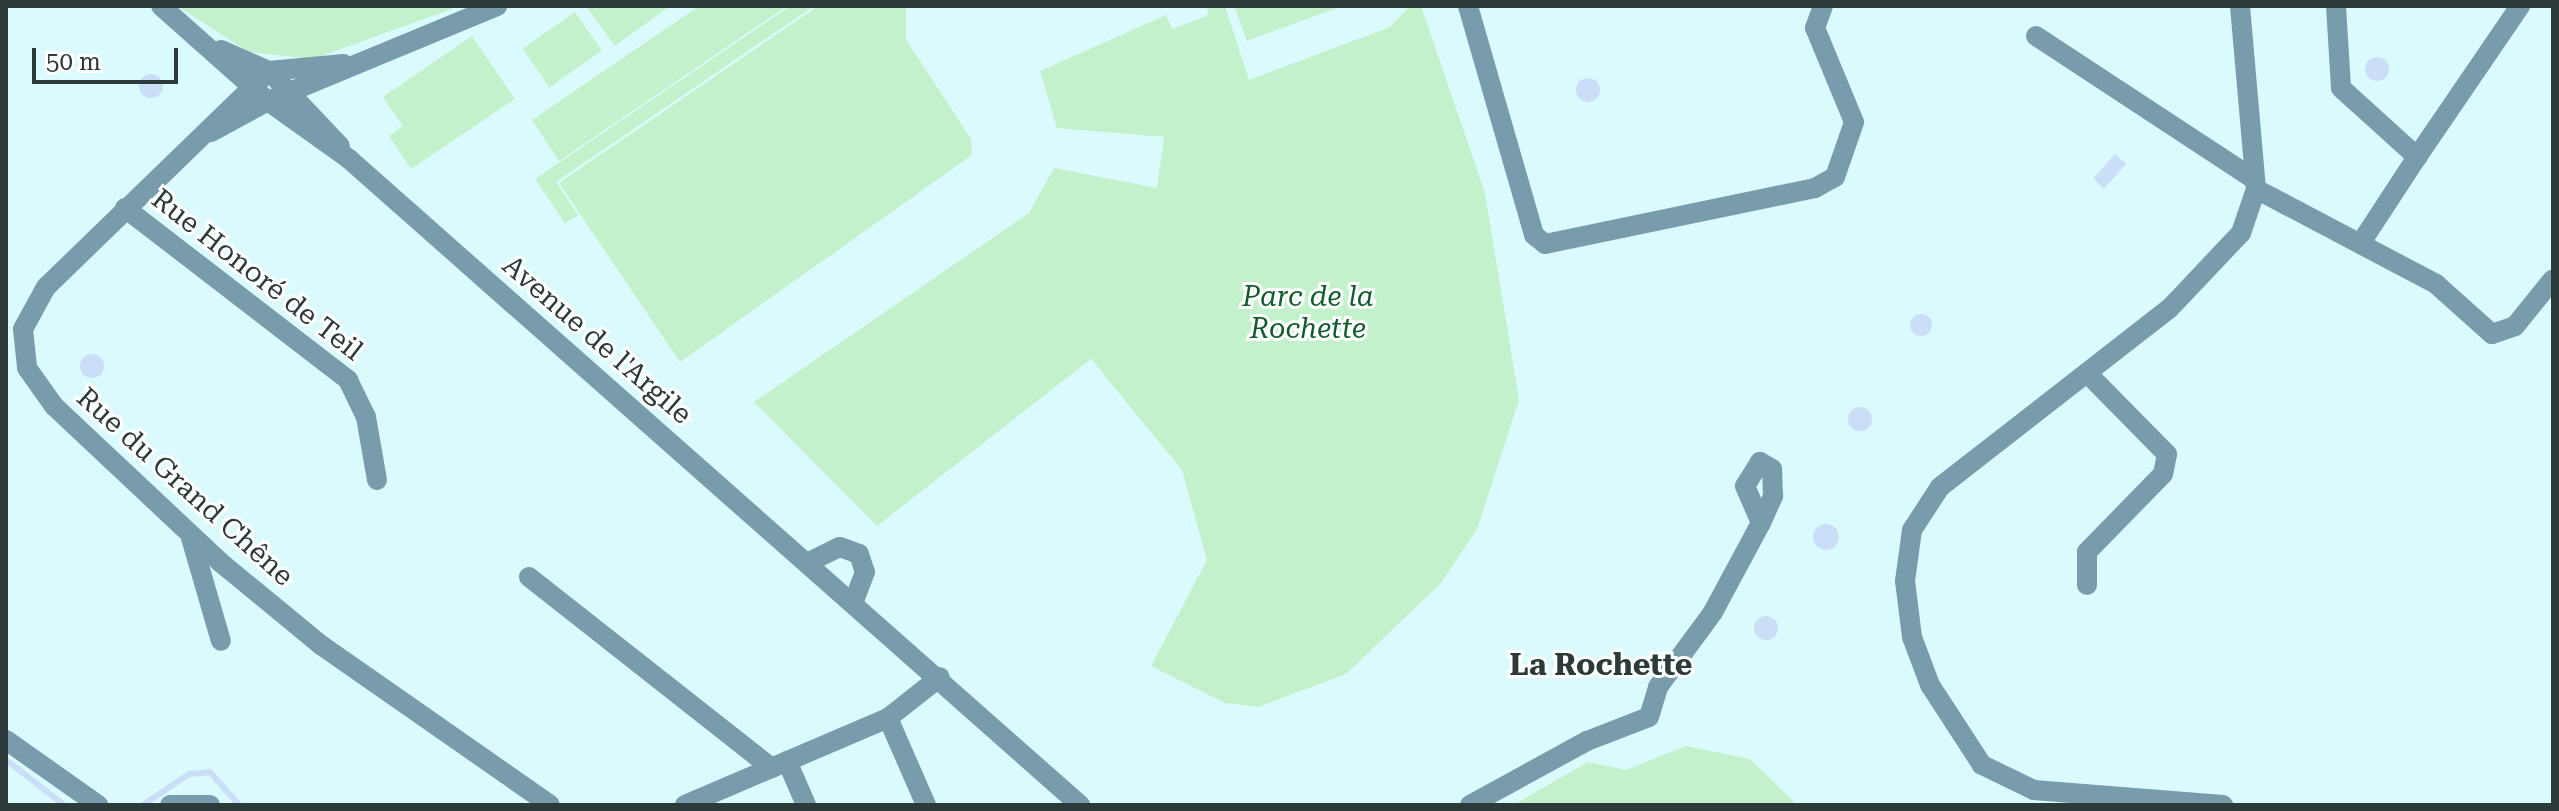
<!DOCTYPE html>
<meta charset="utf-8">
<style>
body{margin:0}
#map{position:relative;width:2559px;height:811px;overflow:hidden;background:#dbfafd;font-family:"Roboto Serif",serif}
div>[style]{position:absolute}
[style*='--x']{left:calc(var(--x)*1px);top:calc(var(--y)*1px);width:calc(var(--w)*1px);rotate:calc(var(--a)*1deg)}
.green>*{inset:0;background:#c2f1cb;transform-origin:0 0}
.water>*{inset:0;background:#cadef7;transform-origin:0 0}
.round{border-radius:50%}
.stream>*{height:6px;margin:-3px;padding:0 3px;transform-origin:3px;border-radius:3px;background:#cadef7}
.minor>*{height:20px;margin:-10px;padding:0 10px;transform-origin:10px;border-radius:10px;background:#799cac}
span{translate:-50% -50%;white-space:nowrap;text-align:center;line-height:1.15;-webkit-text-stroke:6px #fff;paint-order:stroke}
.street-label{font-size:28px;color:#2d3a3a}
.park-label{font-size:28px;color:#105c2c;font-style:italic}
.neighbourhood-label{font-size:30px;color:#2d3a3a;font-weight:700}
.frame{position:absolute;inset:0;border:8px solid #2d3a3a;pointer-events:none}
.scale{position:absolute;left:32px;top:48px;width:146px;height:36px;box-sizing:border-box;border:4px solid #2d3a3a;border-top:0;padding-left:10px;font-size:24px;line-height:28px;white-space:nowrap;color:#2d3a3a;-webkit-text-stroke:6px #fff;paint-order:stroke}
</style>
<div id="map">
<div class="green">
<div style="clip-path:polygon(177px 6px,460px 6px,313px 59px,249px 52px)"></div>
<div style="clip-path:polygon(586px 6px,670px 6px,615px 46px)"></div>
<div style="clip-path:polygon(699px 6px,787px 6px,559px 161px,532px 120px)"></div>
<div style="clip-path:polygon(790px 6px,814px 6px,556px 182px,578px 215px,565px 223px,535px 179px)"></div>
<div style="clip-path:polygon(818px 6px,884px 6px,971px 139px,972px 155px,680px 362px,559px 183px)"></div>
<div style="left:886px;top:6px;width:20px;height:121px"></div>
<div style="clip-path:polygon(1206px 6px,1225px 6px,1249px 80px,1390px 27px,1410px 6px,1421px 6px,1485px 193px,1519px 400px,1477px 529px,1441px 583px,1346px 674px,1258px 707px,1225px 703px,1151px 666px,1207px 560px,1182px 470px,1091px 359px,877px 526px,754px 402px,1029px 213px,1054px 168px,1157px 188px,1164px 137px,1057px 128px,1040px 71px,1166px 15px,1172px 29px,1209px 15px)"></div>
<div style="clip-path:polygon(1234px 6px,1342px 6px,1247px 41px)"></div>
<div style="left:575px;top:12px;width:47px;height:64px;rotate:55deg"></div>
<div style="clip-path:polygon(472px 36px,515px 99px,411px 169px,389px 136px,403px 126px,383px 97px)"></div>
<div style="clip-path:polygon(1686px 746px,1750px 759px,1797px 805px,1513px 805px,1588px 762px,1626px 770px)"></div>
</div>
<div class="water">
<div class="round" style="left:2365px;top:57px;width:24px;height:24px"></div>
<div class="round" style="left:139px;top:74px;width:24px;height:24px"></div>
<div class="round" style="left:1576px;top:78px;width:24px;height:24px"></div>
<div style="left:2115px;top:154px;width:15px;height:33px;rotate:42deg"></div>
<div class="round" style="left:1910px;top:314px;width:22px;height:22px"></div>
<div class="round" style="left:80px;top:354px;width:24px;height:24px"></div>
<div class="round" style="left:1848px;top:407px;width:24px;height:24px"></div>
<div class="round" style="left:1813px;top:524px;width:26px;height:26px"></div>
<div class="round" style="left:1754px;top:616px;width:24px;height:24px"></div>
</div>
<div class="stream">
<div style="--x:6;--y:760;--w:73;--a:37.8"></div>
<div style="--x:143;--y:805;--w:55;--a:-34"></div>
<div style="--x:189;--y:774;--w:21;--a:-5"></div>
<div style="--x:210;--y:772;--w:44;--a:48.7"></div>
</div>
<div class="minor">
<div style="--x:161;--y:6;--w:143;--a:41.6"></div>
<div style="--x:268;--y:101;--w:100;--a:35.6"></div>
<div style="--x:349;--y:159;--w:976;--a:41.47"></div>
<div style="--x:1468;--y:6;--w:238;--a:73.9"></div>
<div style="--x:1534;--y:235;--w:14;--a:39"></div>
<div style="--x:1545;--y:244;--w:276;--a:-11.7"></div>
<div style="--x:1815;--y:188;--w:23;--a:-29"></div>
<div style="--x:1835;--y:177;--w:58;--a:-70.9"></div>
<div style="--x:1854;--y:122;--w:102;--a:-112.5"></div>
<div style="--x:1815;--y:28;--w:23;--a:-70"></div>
<div style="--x:2336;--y:6;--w:82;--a:86.5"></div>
<div style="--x:2341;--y:88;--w:103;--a:42.2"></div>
<div style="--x:2417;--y:157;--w:100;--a:123.2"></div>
<div style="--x:2036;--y:36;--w:262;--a:33.3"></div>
<div style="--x:221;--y:50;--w:52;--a:23.6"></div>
<div style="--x:269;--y:71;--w:103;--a:46.6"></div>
<div style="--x:269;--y:71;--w:310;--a:135.9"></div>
<div style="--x:46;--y:287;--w:48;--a:118.7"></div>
<div style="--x:23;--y:329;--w:39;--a:84"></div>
<div style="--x:27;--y:368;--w:47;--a:54.6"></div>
<div style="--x:54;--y:406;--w:228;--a:43.2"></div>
<div style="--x:220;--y:562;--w:131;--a:39.4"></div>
<div style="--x:321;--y:645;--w:279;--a:34.9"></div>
<div style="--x:269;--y:71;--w:75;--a:-5.3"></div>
<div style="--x:211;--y:132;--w:65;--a:-28.5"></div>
<div style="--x:268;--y:101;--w:248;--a:-22.5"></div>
<div style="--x:2417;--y:157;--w:183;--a:-55.7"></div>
<div style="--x:2256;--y:189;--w:204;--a:27.8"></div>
<div style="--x:2436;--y:284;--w:75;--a:41.8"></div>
<div style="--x:2492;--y:334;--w:24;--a:-19"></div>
<div style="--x:2515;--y:326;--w:60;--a:-51"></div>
<div style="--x:125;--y:208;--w:282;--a:37.6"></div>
<div style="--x:348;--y:380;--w:41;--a:64.1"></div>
<div style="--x:366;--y:417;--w:64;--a:80.1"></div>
<div style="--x:2087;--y:373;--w:114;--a:45.4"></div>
<div style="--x:2167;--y:454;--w:20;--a:101"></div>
<div style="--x:2163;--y:474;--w:109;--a:134.3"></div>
<div style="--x:2087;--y:552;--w:33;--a:90"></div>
<div style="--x:191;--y:538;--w:107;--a:73.8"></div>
<div style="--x:809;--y:562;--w:34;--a:-26"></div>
<div style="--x:840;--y:547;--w:20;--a:20"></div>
<div style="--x:859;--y:554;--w:19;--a:72"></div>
<div style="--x:865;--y:572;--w:31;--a:111"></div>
<div style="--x:529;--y:577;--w:309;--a:38.2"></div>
<div style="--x:888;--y:718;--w:95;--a:66.4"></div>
<div style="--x:6;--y:740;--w:113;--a:35.2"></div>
<div style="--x:787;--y:761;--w:48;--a:66.6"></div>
<div style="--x:170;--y:805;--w:40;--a:0"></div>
<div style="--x:685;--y:805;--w:221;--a:-23.2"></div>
<div style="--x:888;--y:718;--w:66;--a:-38.3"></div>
<div style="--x:1470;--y:805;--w:133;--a:-28.7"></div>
<div style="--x:1587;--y:741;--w:66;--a:-21.2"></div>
<div style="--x:1649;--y:717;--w:31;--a:-73"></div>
<div style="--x:1658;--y:687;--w:93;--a:-53.7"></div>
<div style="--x:1713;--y:612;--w:101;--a:-61.7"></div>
<div style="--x:1761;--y:523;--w:30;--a:-66"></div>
<div style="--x:1773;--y:496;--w:27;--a:-92"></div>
<div style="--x:1772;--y:469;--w:14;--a:-150"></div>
<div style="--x:1760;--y:462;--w:28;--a:122"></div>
<div style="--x:1745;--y:486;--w:40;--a:66.6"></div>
<div style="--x:2223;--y:805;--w:190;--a:-175.5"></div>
<div style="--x:2034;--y:790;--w:58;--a:-154.3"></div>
<div style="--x:1982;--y:765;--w:95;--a:-123"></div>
<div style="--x:1930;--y:685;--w:51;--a:-110.6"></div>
<div style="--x:1912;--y:637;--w:56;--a:-97.1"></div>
<div style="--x:1905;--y:581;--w:51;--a:-82.2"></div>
<div style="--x:1912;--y:530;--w:51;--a:-56.9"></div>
<div style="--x:1940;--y:487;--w:291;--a:-37.9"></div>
<div style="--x:2170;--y:308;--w:103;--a:-46.6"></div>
<div style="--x:2241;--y:233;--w:46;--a:-71.2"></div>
<div style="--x:2256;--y:189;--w:184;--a:-95"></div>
</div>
<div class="street-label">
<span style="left:257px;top:275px;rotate:38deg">Rue Honoré de Teil</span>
<span style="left:597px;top:340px;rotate:41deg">Avenue de l'Argile</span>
<span style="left:185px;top:487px;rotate:42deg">Rue du Grand Chêne</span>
</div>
<div class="park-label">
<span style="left:1308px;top:313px">Parc de la<br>Rochette</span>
</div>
<div class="neighbourhood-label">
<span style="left:1601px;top:665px">La Rochette</span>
</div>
<div class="frame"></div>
<div class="scale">50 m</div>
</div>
